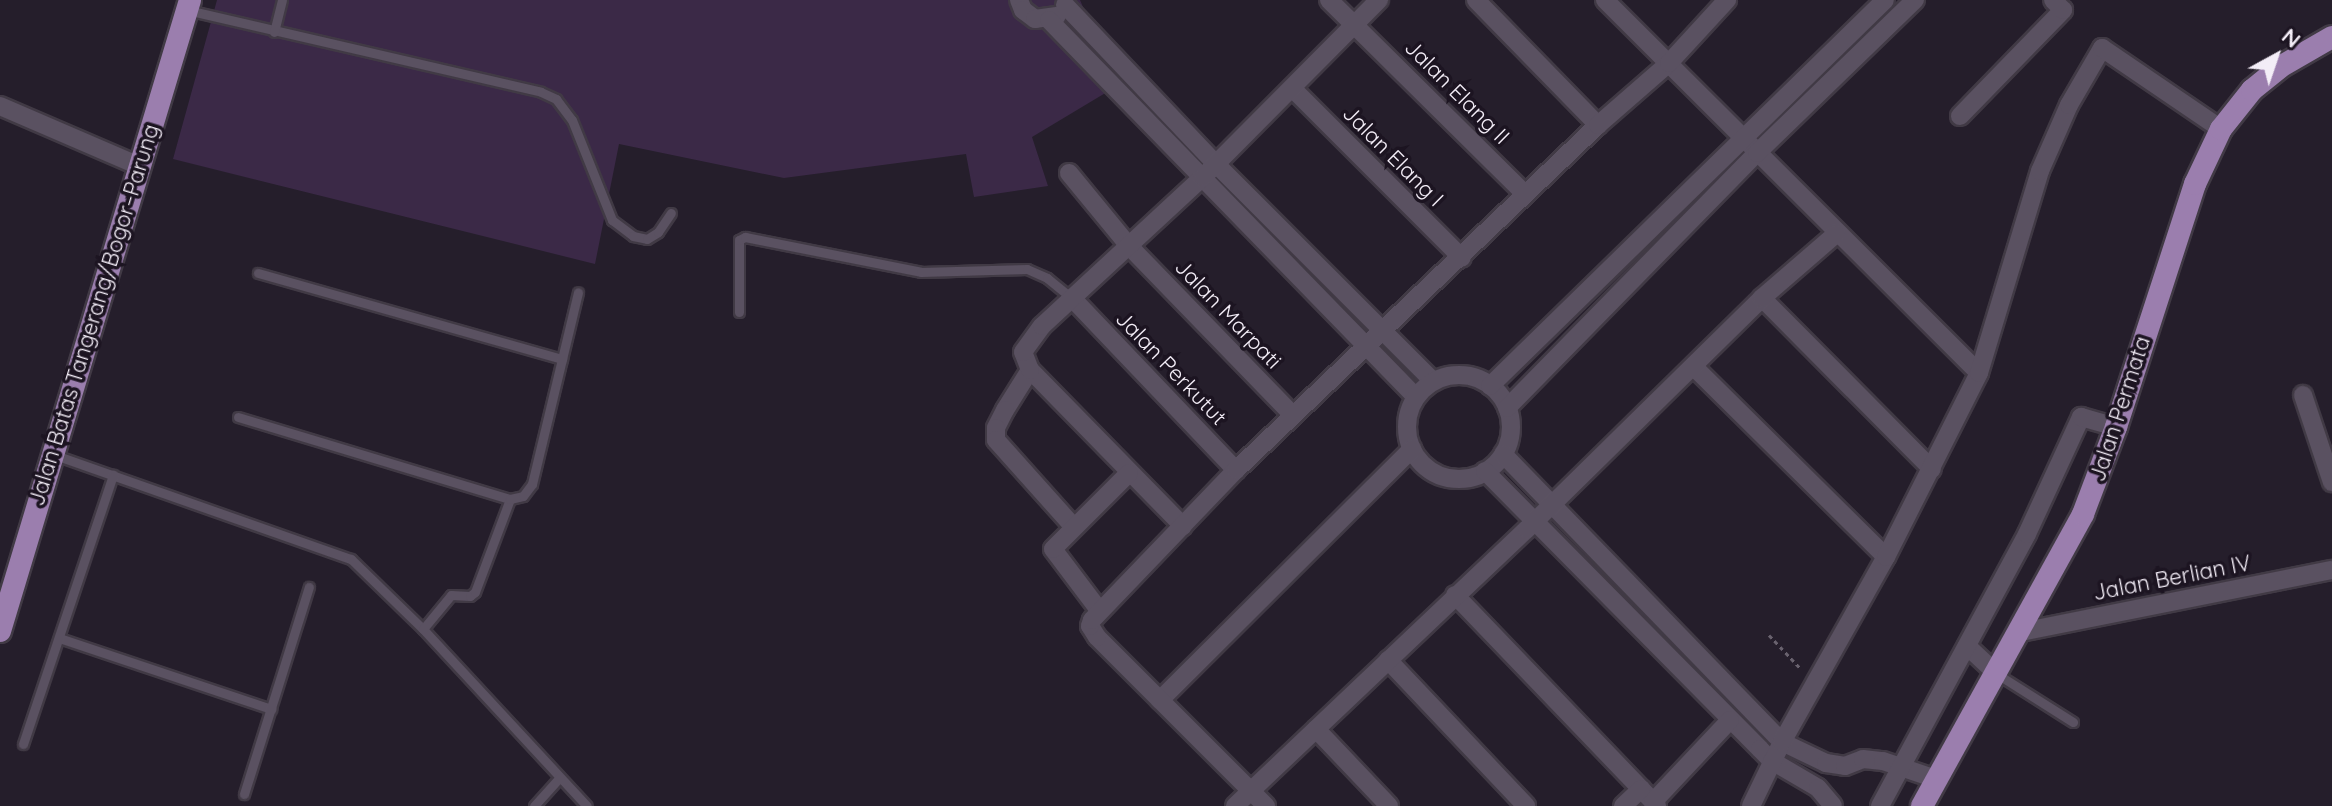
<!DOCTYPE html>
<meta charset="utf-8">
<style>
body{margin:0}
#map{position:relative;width:2332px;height:806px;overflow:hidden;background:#251e2b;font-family:Quicksand,sans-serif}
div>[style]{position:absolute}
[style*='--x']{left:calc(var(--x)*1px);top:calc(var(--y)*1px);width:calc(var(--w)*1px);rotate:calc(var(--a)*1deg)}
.green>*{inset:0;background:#3b2947}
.path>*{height:3px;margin-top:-1.5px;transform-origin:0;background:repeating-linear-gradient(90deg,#69626e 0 4px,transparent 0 8px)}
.roads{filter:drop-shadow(2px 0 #413a45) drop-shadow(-2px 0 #413a45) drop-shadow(0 2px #413a45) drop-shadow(0 -2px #413a45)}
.service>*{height:9px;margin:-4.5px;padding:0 4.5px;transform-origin:4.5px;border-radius:4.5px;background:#5a5161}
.minor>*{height:18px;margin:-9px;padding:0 9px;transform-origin:9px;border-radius:9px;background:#5a5161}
.minor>.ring{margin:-9px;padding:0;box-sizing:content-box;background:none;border:18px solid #5a5161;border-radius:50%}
.primary>*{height:22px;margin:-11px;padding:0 11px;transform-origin:11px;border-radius:11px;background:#9b7eae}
span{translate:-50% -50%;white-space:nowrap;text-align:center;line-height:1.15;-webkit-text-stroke:7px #1c1421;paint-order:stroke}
.street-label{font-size:22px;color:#f3edf7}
.north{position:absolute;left:2236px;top:16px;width:80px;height:80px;-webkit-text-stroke:6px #1c1421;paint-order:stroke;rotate:40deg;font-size:22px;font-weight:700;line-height:32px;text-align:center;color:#f3edf7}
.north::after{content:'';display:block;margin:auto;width:28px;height:36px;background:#f3edf7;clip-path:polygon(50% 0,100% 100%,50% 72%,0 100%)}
</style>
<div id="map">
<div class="green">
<div style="clip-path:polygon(217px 0,1080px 0,1117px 86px,1032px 137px,1048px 186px,974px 197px,966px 154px,784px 178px,619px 144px,595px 264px,173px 159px)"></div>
</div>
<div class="path">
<div style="--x:1769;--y:635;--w:47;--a:46.7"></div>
</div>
<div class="roads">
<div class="service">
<div style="--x:187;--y:10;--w:363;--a:13"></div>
<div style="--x:541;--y:92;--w:17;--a:25"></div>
<div style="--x:556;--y:99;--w:26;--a:53"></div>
<div style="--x:572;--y:120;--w:108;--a:68.2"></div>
<div style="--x:612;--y:220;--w:26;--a:37"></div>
<div style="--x:633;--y:236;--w:14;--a:12"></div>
<div style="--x:647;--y:239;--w:13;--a:-32"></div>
<div style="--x:658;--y:232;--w:23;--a:-56"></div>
<div style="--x:274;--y:32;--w:33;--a:-76"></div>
<div style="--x:258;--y:273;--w:316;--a:15.8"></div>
<div style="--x:739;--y:312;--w:72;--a:-90"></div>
<div style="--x:739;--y:240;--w:7;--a:-27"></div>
<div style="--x:745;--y:237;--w:179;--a:11.2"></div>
<div style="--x:921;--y:272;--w:106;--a:-1.6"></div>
<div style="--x:1027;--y:269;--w:22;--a:24"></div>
<div style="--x:1047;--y:278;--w:32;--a:39"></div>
<div style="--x:238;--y:417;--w:284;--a:16.8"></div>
<div style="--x:55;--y:455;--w:314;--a:19.4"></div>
<div style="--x:351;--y:559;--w:100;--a:44.2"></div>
<div style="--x:423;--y:629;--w:241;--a:47.2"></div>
<div style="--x:423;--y:629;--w:44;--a:-50.5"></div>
<div style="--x:451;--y:595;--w:19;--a:3"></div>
<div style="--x:470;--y:596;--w:6;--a:-39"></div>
<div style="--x:475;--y:592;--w:99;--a:-69.4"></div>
<div style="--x:510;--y:499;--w:13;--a:-13"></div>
<div style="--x:523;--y:496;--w:15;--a:-53"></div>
<div style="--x:532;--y:484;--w:197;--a:-76.5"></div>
<div style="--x:59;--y:638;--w:224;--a:18.5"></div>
<div style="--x:1997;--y:674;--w:90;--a:32.3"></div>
<div style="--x:23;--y:744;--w:284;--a:-71.5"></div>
<div style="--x:244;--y:794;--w:217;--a:-72.6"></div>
<div style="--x:534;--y:806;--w:38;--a:-48"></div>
</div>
<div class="minor">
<div style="--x:1019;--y:0;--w:11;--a:68"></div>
<div style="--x:1023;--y:10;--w:15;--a:37"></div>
<div style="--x:1035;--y:19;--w:22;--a:-8"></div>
<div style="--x:1329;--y:0;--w:276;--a:44.7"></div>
<div style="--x:1476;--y:0;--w:175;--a:45.7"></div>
<div style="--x:1605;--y:0;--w:528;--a:44.92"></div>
<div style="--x:1065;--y:5;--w:219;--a:46.5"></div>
<div style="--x:1216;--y:164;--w:307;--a:45"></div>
<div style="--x:1049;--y:20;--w:526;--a:45.77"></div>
<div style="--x:1292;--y:88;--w:240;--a:45"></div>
<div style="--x:0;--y:106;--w:151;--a:23.3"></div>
<div style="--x:1960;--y:116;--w:148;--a:-45.8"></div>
<div style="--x:2063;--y:10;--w:14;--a:-135"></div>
<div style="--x:1069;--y:173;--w:94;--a:50.6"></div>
<div style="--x:1129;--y:246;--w:235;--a:45.9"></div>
<div style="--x:1072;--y:298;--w:238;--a:46.4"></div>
<div style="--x:1762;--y:298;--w:241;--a:45.2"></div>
<div style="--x:1694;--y:367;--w:270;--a:44.7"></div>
<div style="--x:1030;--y:370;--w:47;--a:122"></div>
<div style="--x:1005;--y:410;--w:20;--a:117"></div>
<div style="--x:996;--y:428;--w:12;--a:90"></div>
<div style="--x:996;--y:440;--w:115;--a:48.2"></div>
<div class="ring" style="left:1407px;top:375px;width:86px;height:86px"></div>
<div style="--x:1490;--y:386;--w:552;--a:-44.34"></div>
<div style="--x:2303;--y:395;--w:92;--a:71.6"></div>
<div style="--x:1507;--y:408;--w:357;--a:-45.6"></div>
<div style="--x:1757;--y:153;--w:220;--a:-44.1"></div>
<div style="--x:1503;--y:454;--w:401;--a:45.9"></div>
<div style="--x:1782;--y:742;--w:49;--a:25.5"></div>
<div style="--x:1826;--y:763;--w:19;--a:9"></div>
<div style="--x:1845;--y:766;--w:19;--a:-21"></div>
<div style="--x:1863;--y:759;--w:20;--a:6"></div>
<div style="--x:1883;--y:761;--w:56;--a:18.8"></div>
<div style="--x:1485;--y:471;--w:391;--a:45.3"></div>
<div style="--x:1760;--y:749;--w:17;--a:45"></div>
<div style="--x:1772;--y:761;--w:53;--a:30.4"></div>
<div style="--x:1818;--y:788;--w:23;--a:50"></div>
<div style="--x:1183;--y:526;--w:219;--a:-134.4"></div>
<div style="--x:1030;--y:370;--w:19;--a:-111"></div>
<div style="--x:1023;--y:352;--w:32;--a:-54"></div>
<div style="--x:1042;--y:326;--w:219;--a:-42.8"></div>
<div style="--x:1203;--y:177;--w:250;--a:-45.2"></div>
<div style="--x:1455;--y:595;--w:292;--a:46.2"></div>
<div style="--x:1099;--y:610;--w:76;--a:-127"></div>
<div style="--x:1053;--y:549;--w:107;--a:-45"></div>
<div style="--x:2021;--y:632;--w:317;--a:-11.3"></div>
<div style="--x:1967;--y:646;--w:41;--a:43"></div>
<div style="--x:1388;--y:660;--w:201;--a:46.6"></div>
<div style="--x:1160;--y:700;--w:356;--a:-44.9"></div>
<div style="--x:1316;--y:729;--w:106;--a:46.5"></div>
<div style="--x:1653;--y:802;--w:112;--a:-46.8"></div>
<div style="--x:1235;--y:806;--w:402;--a:-43.5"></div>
<div style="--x:1527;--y:529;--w:330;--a:-44.5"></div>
<div style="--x:1762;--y:298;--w:98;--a:-40.9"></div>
<div style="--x:1266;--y:806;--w:239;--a:-135"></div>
<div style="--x:1097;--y:637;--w:13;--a:-122"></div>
<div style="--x:1090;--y:626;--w:6;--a:-72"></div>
<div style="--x:1092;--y:620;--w:208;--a:-46.2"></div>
<div style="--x:1236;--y:470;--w:500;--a:-43.62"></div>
<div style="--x:1598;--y:125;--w:94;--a:-41.1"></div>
<div style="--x:1669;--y:63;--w:86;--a:-47.4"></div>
<div style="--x:1623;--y:806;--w:25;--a:-43"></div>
<div style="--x:1751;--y:806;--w:71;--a:-64.2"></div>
<div style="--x:1782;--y:742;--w:212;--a:-60.7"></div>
<div style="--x:1886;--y:557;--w:206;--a:-63.2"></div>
<div style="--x:1979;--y:373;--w:211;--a:-73.2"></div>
<div style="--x:2040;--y:171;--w:72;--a:-66.3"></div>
<div style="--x:2069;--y:105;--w:66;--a:-59.9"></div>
<div style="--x:2102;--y:48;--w:144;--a:34.2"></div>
<div style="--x:1880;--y:806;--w:309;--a:-61.6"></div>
<div style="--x:2027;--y:534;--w:129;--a:-65.2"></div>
<div style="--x:2081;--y:417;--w:36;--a:16"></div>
</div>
<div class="primary">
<div style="--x:0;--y:631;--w:659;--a:-73.24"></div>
<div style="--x:1922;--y:806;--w:333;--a:-61.1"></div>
<div style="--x:2083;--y:514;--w:93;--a:-69.2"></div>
<div style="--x:2116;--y:427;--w:256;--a:-72"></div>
<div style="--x:2195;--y:184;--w:61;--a:-64.7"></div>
<div style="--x:2221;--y:129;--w:50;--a:-51.5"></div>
<div style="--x:2252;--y:90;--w:36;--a:-39"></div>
<div style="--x:2280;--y:67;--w:60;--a:-30"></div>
</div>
</div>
<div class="street-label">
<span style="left:1457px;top:92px;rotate:45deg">Jalan Elang II</span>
<span style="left:1393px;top:156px;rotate:45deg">Jalan Elang I</span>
<span style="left:1228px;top:314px;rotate:46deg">Jalan Marpati</span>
<span style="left:94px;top:315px;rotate:-73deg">Jalan Batas Tangerang/Bogor–Parung</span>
<span style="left:1171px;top:368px;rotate:46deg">Jalan Perkutut</span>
<span style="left:2120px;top:409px;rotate:-72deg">Jalan Permata</span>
<span style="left:2172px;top:578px;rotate:-11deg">Jalan Berlian IV</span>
</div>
<div class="north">N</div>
</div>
